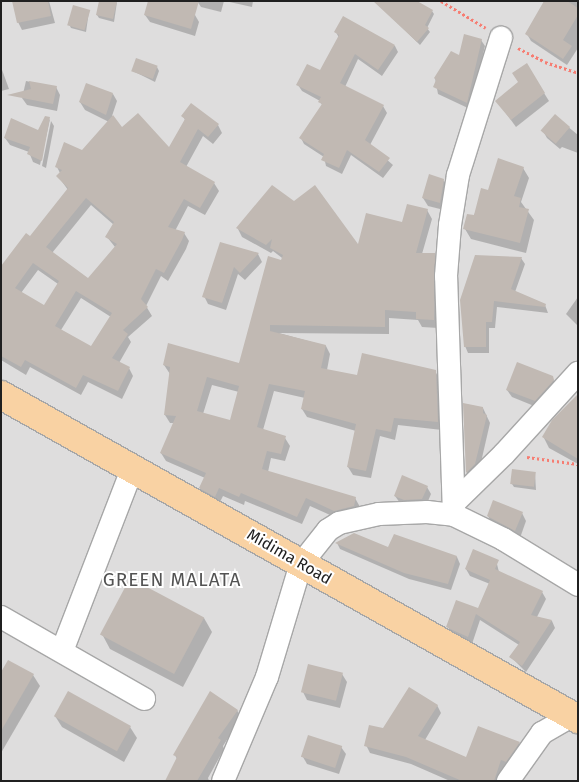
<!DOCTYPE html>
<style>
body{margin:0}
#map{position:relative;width:579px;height:782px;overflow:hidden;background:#f0ede7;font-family:"Fira Sans",sans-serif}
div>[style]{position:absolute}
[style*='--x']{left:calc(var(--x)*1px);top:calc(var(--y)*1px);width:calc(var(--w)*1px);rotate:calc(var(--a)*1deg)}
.residential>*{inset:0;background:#dedddd;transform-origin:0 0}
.shadow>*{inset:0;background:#0003}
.building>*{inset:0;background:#c1b9b3;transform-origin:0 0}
.path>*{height:3px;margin-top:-1.5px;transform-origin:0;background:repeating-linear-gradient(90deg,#f67d72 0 2.5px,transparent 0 5px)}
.roads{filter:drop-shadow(1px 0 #a7a7a7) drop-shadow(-1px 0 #a7a7a7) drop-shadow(0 1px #a7a7a7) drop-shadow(0 -1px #a7a7a7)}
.minor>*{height:22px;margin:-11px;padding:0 11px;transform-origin:11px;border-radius:11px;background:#fff}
.major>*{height:28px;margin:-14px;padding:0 14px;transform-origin:14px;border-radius:14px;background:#f9d2a3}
span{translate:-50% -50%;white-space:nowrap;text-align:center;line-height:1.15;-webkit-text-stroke:4px #fff;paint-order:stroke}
.street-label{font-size:16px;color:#202020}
.quarter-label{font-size:19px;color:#535353;letter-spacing:1px}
.frame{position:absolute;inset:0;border:2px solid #202020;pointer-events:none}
</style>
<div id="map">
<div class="residential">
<div style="left:1px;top:1px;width:577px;height:780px"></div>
</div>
<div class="shadow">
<div style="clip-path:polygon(20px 1px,49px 1px,55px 23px,22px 30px,18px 22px)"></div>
<div style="clip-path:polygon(197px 1px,224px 1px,221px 12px,201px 7px)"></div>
<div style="clip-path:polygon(225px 1px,253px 1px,252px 7px)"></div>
<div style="clip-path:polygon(545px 1px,578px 1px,578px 48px,567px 65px,531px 41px,527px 34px)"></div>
<div style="clip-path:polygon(117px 2px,114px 22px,99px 18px,97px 15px)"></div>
<div style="clip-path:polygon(380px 6px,432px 11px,434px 14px,427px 28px,430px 32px,420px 45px)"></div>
<div style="clip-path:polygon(89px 11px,86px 32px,71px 28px,69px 24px)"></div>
<div style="clip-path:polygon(145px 15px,195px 15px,199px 22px,195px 36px,150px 22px)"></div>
<div style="clip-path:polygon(336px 32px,395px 46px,398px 52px,382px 76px,358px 59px,345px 87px,383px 106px,387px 113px,370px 145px,393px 165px,383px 178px,351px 155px,342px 174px,326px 166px,324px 157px,304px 144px,301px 138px,322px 105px,320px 101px,302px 91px,298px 85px,321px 72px,339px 38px)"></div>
<div style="clip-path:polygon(481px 40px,485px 46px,470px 109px,438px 94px,435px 78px)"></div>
<div style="clip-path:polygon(1px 67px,9px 89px,1px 91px)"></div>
<div style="clip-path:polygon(157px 67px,159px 71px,155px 82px,133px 71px)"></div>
<div style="clip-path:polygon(26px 81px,56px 87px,60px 95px,57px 111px,27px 105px,22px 98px)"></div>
<div style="clip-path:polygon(519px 83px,544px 93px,549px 101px,516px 127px,497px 101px)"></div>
<div style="clip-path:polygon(evenodd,113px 94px,117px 101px,112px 116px,122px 129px,169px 149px,185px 120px,183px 116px,218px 125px,222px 133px,213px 144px,203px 136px,186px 167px,214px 183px,219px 191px,205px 215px,188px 206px,175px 231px,184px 233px,189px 241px,186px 249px,168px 281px,161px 276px,146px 306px,152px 316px,128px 337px,131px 342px,119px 363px,129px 368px,133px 376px,122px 399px,88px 382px,81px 395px,30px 367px,26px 375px,1px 360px,1px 316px,31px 238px,68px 190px,58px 176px,60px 173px,57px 167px,82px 151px,109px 122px,85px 110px,80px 102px,113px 94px,91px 205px,114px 225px,107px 237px,115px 247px,89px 280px,52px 253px,91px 205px,113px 94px,38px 270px,58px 284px,44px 307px,21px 293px,38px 270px,113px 94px,81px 298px,111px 317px,92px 348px,61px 330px,81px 298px)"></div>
<div style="clip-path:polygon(555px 116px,578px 135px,578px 153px,562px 147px,560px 149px,547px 138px,543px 131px)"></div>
<div style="clip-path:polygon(50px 119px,40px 165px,33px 162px,29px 152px,10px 145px,5px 138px,39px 132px)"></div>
<div style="clip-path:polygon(51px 121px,54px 126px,46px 168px,42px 166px)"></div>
<div style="clip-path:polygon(523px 168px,529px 178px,521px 202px,534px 220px,526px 253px,471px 239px,465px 229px,489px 191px)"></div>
<div style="clip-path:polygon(443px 180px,448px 187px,444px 210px,428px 206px,423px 198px)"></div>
<div style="clip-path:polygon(evenodd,427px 210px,432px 219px,422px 254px,434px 255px,439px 263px,438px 328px,422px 327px,418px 320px,389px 318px,389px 334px,279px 333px,326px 346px,330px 354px,327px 370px,358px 377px,435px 371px,440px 380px,442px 430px,398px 425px,395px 440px,380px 436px,371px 478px,353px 475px,348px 467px,356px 431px,307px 417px,302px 409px,305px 398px,274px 391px,263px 430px,285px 438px,290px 446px,285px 461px,271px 458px,268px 472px,355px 498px,360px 507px,358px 514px,339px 519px,310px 506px,302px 524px,245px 501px,244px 505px,223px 496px,219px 504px,205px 496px,200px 488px,205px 478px,166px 461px,161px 453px,174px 423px,170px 423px,165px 415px,170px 374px,164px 365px,239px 364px,286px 261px,273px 251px,271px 253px,242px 237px,238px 229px,359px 246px,427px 210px,212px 385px,239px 392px,231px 421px,203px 414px,212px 385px)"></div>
<div style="clip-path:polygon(221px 244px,258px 254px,262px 262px,245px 280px,238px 274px,226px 310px,208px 304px,204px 296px)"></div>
<div style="clip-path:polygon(521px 258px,525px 264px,515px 292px,545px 305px,548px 313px,497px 307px,495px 328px,489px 328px,489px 353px,468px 353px,465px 346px)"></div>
<div style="clip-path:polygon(578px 297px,578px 326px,566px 314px)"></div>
<div style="clip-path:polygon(552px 377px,556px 385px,539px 408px,512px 397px,507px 390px)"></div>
<div style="clip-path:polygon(578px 395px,578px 464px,549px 448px,544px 438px)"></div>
<div style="clip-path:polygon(465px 404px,483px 408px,490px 423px,479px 471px,470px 479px,467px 473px)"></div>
<div style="clip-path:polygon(535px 473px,536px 490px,514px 487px,512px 484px)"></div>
<div style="clip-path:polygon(427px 487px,431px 494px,426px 506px,400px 503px,395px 496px)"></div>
<div style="clip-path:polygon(522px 513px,526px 521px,520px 538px,492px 524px,488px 516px)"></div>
<div style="clip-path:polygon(337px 543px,457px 557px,460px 564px,451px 590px,409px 579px,340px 549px)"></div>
<div style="clip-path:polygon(496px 560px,499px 572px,542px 592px,546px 599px,537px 617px,552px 621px,555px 628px,526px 672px,511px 657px,519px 645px,480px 620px,472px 644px,452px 634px,448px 627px,479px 609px,490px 584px,470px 576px,466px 569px)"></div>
<div style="clip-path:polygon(204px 618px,212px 632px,183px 687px,110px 649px,102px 634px)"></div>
<div style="clip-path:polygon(1px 674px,33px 675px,40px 686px,1px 753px)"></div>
<div style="clip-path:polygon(342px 674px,347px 682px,340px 708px,307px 700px,303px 692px)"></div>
<div style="clip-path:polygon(437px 705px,441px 713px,425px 740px,467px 758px,519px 743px,523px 750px,500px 781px,450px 781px,411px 764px,370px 753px,366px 745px,383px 730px)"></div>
<div style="clip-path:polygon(237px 710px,241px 718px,223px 746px,224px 749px,208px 778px,209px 781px,167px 781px,177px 759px,175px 755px)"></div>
<div style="clip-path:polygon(55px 716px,130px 727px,137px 738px,124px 762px,62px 727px)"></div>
<div style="clip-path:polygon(341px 747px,346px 754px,339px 774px,307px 764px,303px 757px)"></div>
</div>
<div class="building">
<div style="clip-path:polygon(12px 1px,48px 1px,51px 16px,17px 23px)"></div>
<div style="clip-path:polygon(99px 1px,117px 1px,113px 19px,96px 15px)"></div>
<div style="clip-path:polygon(148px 1px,199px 1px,191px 29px,144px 15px)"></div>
<div style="clip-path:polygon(373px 1px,417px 1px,433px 10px,425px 25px,429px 28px,417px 42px)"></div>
<div style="clip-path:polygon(544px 1px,567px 1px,578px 8px,578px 15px,563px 40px,572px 46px,563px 59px,525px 34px)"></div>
<div style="left:73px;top:5px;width:18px;height:21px;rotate:16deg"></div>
<div style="clip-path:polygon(343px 16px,395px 45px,378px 70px,355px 54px,340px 83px,384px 105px,365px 140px,390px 158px,379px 172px,347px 150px,339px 168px,321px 160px,324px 154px,299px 138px,322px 104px,318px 102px,321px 97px,296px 85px,307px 64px,320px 70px,339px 35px,334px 32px)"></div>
<div style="clip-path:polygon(464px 34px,482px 39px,467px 103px,433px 87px,436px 80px,434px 78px,451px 51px,459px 55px)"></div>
<div style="left:136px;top:58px;width:23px;height:14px;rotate:20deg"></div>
<div style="clip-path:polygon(527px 63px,545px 93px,511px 120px,495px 101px,518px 82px,512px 73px)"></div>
<div style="clip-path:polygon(29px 81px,57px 86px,53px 104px,7px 95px,31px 89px)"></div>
<div style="clip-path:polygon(86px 83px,113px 93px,106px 115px,79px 102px)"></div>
<div style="clip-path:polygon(evenodd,191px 103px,219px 124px,208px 137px,198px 129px,180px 162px,215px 182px,200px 208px,184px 199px,168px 227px,185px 232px,182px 240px,164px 273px,156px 269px,141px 299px,148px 307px,123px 330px,128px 334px,112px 358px,130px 367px,118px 391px,83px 375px,76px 388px,25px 360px,21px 367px,1px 356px,1px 266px,26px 233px,30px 236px,68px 188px,56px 176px,62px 170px,55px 167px,64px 142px,82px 150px,113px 115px,122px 127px,138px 113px,169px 147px,185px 119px,181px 116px,191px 103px,86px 198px,114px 222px,105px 237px,117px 244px,88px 278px,46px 247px,86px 198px,191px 103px,33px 263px,59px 281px,44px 305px,15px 288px,33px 263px,191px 103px,76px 291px,112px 313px,91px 346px,55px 326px,76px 291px)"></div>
<div style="left:555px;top:114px;width:20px;height:22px;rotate:41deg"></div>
<div style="clip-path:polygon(45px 116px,50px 117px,42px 161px,27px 154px,30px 147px,4px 138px,11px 118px,38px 130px)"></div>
<div style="clip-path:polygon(498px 158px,524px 167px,514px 196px,521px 198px,519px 207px,529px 209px,520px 243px,463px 229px,467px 214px,474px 215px,481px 188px,488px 190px)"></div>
<div style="clip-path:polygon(429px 174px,444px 179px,440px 203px,422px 198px)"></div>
<div style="clip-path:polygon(evenodd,272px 185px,294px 201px,315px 185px,358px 244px,366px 213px,402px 222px,407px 204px,428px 209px,416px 253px,435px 253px,434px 320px,416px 319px,416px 312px,385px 310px,385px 327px,270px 325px,270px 331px,326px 345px,321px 368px,357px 375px,362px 353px,436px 370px,438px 422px,394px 418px,391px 432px,376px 429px,366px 471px,347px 467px,356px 424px,301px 409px,305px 391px,269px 384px,257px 427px,286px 436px,281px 454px,267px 451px,262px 469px,356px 497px,354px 506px,334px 511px,306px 498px,297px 517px,241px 493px,239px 497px,219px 488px,215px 497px,199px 488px,206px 473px,160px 453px,176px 416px,164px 415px,170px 367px,163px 365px,168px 343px,239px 363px,268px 256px,281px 260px,283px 255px,270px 248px,272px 239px,266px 245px,236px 228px,272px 185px,207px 377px,239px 386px,230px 420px,197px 411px,207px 377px)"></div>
<div style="clip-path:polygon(220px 242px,259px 253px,240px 273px,234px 267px,222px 303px,202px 297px)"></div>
<div style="clip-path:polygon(475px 255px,522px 257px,511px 289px,546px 304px,545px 307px,494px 301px,492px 322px,486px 322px,486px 347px,464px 347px,460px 300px)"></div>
<div style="clip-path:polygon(517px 362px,553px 376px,554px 380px,535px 401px,506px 390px)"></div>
<div style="clip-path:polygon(578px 394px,578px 459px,542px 437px,552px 420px)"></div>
<div style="clip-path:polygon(463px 403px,483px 407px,483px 413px,487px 415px,475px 464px,466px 473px)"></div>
<div style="left:512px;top:469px;width:24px;height:15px;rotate:7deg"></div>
<div style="clip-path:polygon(402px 475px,428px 486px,422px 499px,404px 500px,394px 496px)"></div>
<div style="clip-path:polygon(493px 500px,523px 512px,515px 531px,487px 516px)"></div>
<div style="clip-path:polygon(354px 533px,388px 547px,394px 534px,457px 556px,448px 584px,404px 573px,335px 543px)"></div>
<div style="clip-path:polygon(473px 549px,499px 560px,495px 569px,543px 591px,531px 615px,552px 620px,522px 666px,509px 657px,520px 642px,476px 614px,468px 637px,446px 627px,456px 600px,478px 608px,490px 580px,465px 569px)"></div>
<div style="left:130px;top:578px;width:84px;height:64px;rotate:28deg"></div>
<div style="clip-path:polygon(8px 660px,34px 674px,1px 731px,1px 672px)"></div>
<div style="left:308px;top:664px;width:36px;height:29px;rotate:14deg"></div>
<div style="clip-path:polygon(409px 687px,438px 705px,418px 736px,466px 757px,478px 726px,520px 742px,506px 762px,501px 760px,494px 781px,462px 781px,406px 757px,364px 746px,369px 725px,383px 728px)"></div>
<div style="left:68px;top:691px;width:72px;height:29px;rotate:29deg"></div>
<div style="clip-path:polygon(210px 691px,238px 710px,218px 738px,221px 740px,197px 781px,165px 781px,177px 757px,173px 755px)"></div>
<div style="left:308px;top:735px;width:36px;height:23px;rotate:18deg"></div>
</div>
<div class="path">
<div style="--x:441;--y:1;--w:52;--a:31"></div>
<div style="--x:518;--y:48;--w:30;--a:27"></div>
<div style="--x:545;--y:62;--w:35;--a:18"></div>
<div style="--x:527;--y:457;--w:51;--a:7.8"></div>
</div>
<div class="roads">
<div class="minor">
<div style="--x:456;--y:501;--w:67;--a:-44.4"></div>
<div style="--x:504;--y:454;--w:110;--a:-47.6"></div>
<div style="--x:454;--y:515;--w:239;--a:-91.9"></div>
<div style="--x:446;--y:276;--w:51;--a:-85.5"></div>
<div style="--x:450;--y:225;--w:51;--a:-80.9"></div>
<div style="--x:458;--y:175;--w:144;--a:-72.6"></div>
<div style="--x:1;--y:617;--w:165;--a:29.8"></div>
<div style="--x:62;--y:651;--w:197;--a:-68.9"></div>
<div style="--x:223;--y:781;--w:113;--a:-67.1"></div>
<div style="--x:267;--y:677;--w:118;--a:-73.3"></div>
<div style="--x:301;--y:564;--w:43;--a:-51.5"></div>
<div style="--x:328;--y:530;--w:13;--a:-32"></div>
<div style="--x:339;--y:523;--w:41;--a:-12.7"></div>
<div style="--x:379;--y:514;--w:48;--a:-2.4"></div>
<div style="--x:427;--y:512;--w:27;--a:6"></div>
<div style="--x:454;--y:515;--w:55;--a:26.1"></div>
<div style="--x:503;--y:539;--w:88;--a:31.5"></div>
<div style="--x:508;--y:781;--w:59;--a:-54.7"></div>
<div style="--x:542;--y:733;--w:34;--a:-30"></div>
</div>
<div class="major">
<div style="--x:1;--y:395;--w:662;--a:29.32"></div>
</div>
</div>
<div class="street-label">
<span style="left:289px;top:557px;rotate:30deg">Midima Road</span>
</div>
<div class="quarter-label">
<span style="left:172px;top:580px">GREEN MALATA</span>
</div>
<div class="frame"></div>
</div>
